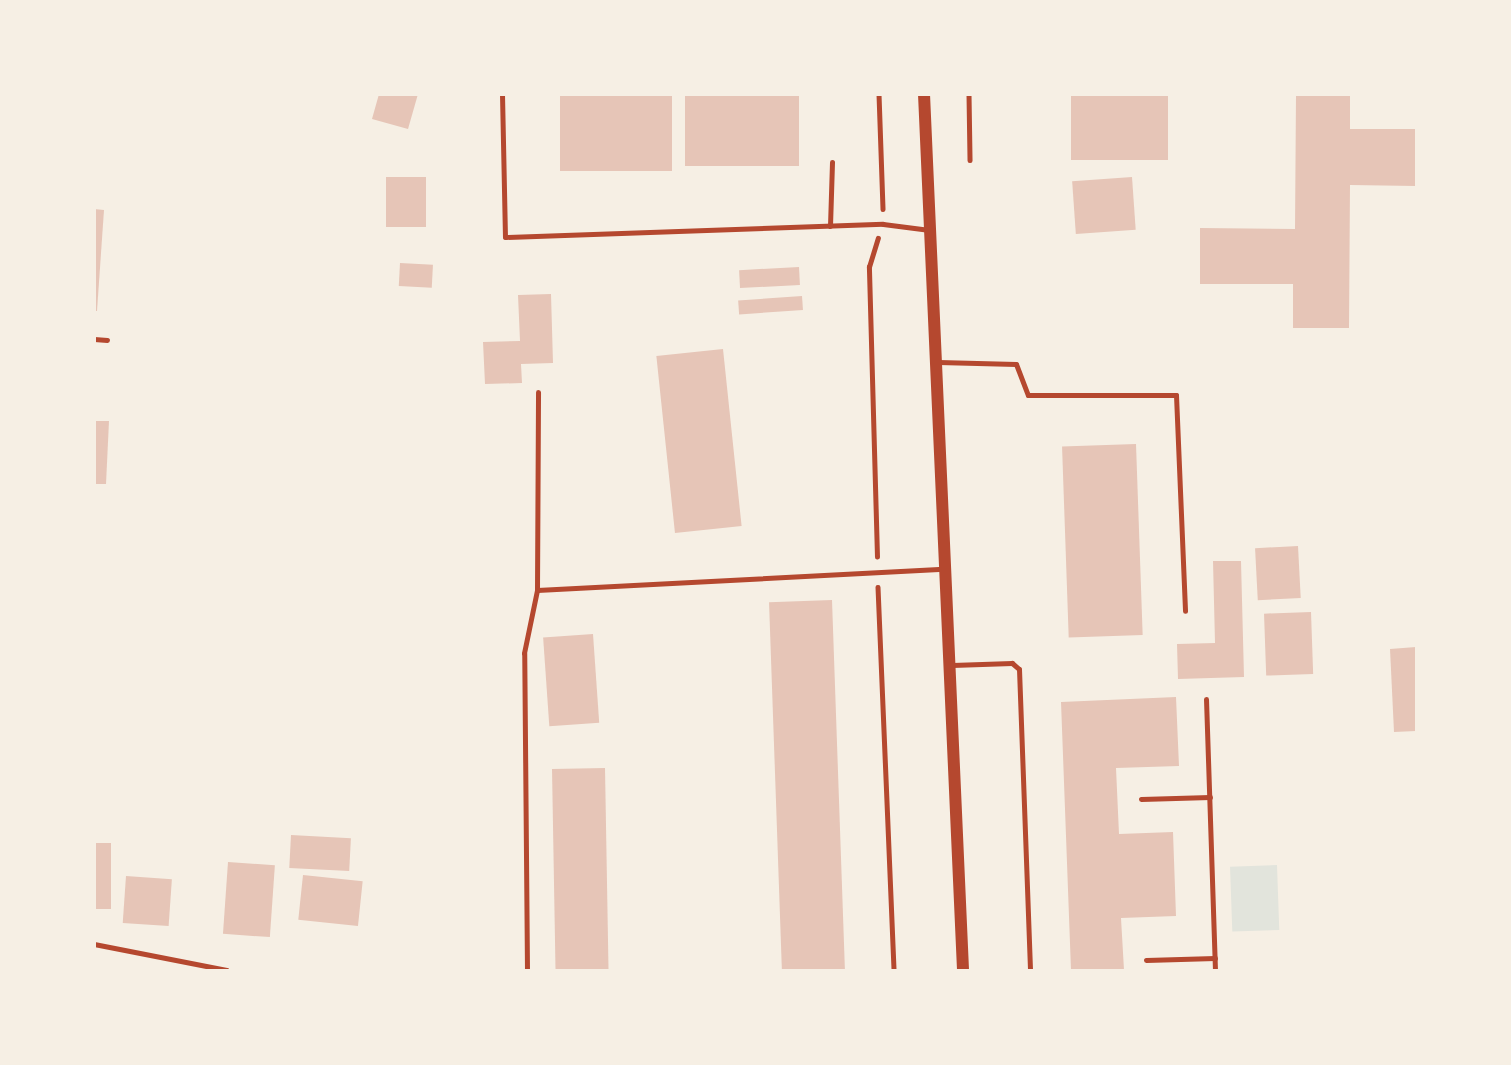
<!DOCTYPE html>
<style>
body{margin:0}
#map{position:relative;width:1511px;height:1065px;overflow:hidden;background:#f6efe4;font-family:"Source Sans 3",sans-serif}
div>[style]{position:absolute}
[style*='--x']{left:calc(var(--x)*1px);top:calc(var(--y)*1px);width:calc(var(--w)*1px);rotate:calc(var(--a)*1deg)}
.green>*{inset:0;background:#e2e4dc;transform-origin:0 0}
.building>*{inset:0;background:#e6c5b7;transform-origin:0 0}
.path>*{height:4.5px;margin:-2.25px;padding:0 2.25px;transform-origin:2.25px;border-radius:2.25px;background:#b5482f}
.service>*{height:5px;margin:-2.5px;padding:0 2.5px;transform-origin:2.5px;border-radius:2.5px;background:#b5482f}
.tertiary>*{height:12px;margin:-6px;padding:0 6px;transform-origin:6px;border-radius:6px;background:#b5482f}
span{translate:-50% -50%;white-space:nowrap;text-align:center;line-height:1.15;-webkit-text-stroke:6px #f6efe4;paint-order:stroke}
.frame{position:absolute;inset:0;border:96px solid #f6efe4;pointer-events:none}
</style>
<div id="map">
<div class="green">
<div style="left:1277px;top:865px;width:65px;height:47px;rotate:88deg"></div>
</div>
<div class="building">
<div style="clip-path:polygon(379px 94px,418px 94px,408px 129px,372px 119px)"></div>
<div style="left:560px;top:94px;width:112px;height:77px"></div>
<div style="left:685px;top:94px;width:114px;height:72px"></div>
<div style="left:1071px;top:94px;width:97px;height:66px"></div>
<div style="clip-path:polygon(1296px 94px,1350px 94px,1350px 129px,1416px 129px,1416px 186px,1350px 185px,1349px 328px,1293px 328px,1293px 284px,1200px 284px,1200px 228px,1295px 229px)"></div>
<div style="left:426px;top:177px;width:50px;height:40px;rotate:90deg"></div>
<div style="left:1132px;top:177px;width:53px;height:60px;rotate:86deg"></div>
<div style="clip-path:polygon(94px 209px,104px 210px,97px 311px,94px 311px)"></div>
<div style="left:400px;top:263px;width:33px;height:23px;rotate:3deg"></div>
<div style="left:799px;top:267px;width:18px;height:60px;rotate:87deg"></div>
<div style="clip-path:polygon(551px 294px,553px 363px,521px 364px,522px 383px,485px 384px,483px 342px,520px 341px,518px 295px)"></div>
<div style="left:802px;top:296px;width:14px;height:64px;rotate:86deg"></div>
<div style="left:723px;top:349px;width:178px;height:67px;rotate:84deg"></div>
<div style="clip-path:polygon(94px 421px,109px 421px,106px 484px,94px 484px)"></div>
<div style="left:1136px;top:444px;width:191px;height:74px;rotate:88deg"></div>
<div style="left:1298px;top:546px;width:52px;height:43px;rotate:87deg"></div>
<div style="clip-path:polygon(1213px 561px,1241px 561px,1244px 677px,1178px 679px,1177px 644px,1215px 643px)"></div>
<div style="left:832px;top:600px;width:370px;height:63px;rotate:88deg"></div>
<div style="left:1311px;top:612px;width:62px;height:47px;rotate:88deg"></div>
<div style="left:593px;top:634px;width:89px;height:50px;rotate:86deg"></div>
<div style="clip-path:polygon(1416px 647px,1416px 731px,1394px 732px,1390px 649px)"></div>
<div style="clip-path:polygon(1176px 697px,1179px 766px,1116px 768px,1119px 834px,1173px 832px,1176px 916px,1121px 918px,1124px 970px,1071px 970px,1061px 702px)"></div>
<div style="left:605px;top:768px;width:202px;height:53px;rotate:89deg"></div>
<div style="left:291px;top:835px;width:60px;height:33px;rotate:3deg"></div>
<div style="left:94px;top:843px;width:17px;height:66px"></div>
<div style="left:228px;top:862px;width:47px;height:72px;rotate:4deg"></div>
<div style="left:303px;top:875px;width:60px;height:45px;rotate:6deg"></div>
<div style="left:126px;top:876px;width:46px;height:47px;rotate:4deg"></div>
</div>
<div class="path">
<div style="--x:879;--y:94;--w:115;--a:88"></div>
<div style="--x:969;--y:94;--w:66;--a:89.1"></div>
<div style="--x:877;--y:557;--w:290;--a:-91.6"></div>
<div style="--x:869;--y:267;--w:30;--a:-73"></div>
<div style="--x:878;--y:587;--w:383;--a:87.6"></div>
</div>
<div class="service">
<div style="--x:502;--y:94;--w:143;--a:88.8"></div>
<div style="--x:505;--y:237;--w:378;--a:-2"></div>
<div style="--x:883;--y:224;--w:47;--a:7.3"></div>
<div style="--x:830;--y:226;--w:64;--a:-88.2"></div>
<div style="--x:94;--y:339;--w:13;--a:4"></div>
<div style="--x:938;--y:362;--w:78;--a:1.5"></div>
<div style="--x:1016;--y:364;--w:33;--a:69"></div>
<div style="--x:1028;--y:395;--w:148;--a:0"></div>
<div style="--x:1176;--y:395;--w:216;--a:87.6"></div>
<div style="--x:537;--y:590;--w:407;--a:-3"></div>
<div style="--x:952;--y:665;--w:60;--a:-1.9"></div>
<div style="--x:1012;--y:663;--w:9;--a:41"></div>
<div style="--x:1019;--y:669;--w:301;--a:87.9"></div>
<div style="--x:1206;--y:699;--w:271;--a:88.1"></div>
<div style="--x:1141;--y:799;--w:69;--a:-1.7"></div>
<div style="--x:94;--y:944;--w:135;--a:11.1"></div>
<div style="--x:1146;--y:960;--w:69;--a:-1.7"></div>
<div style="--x:527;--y:970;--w:317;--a:-90.5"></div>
<div style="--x:524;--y:653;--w:64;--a:-78.3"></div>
<div style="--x:537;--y:590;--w:198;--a:-89.7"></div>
</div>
<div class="tertiary">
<div style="--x:924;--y:94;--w:877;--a:87.45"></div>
</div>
<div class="frame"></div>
</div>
